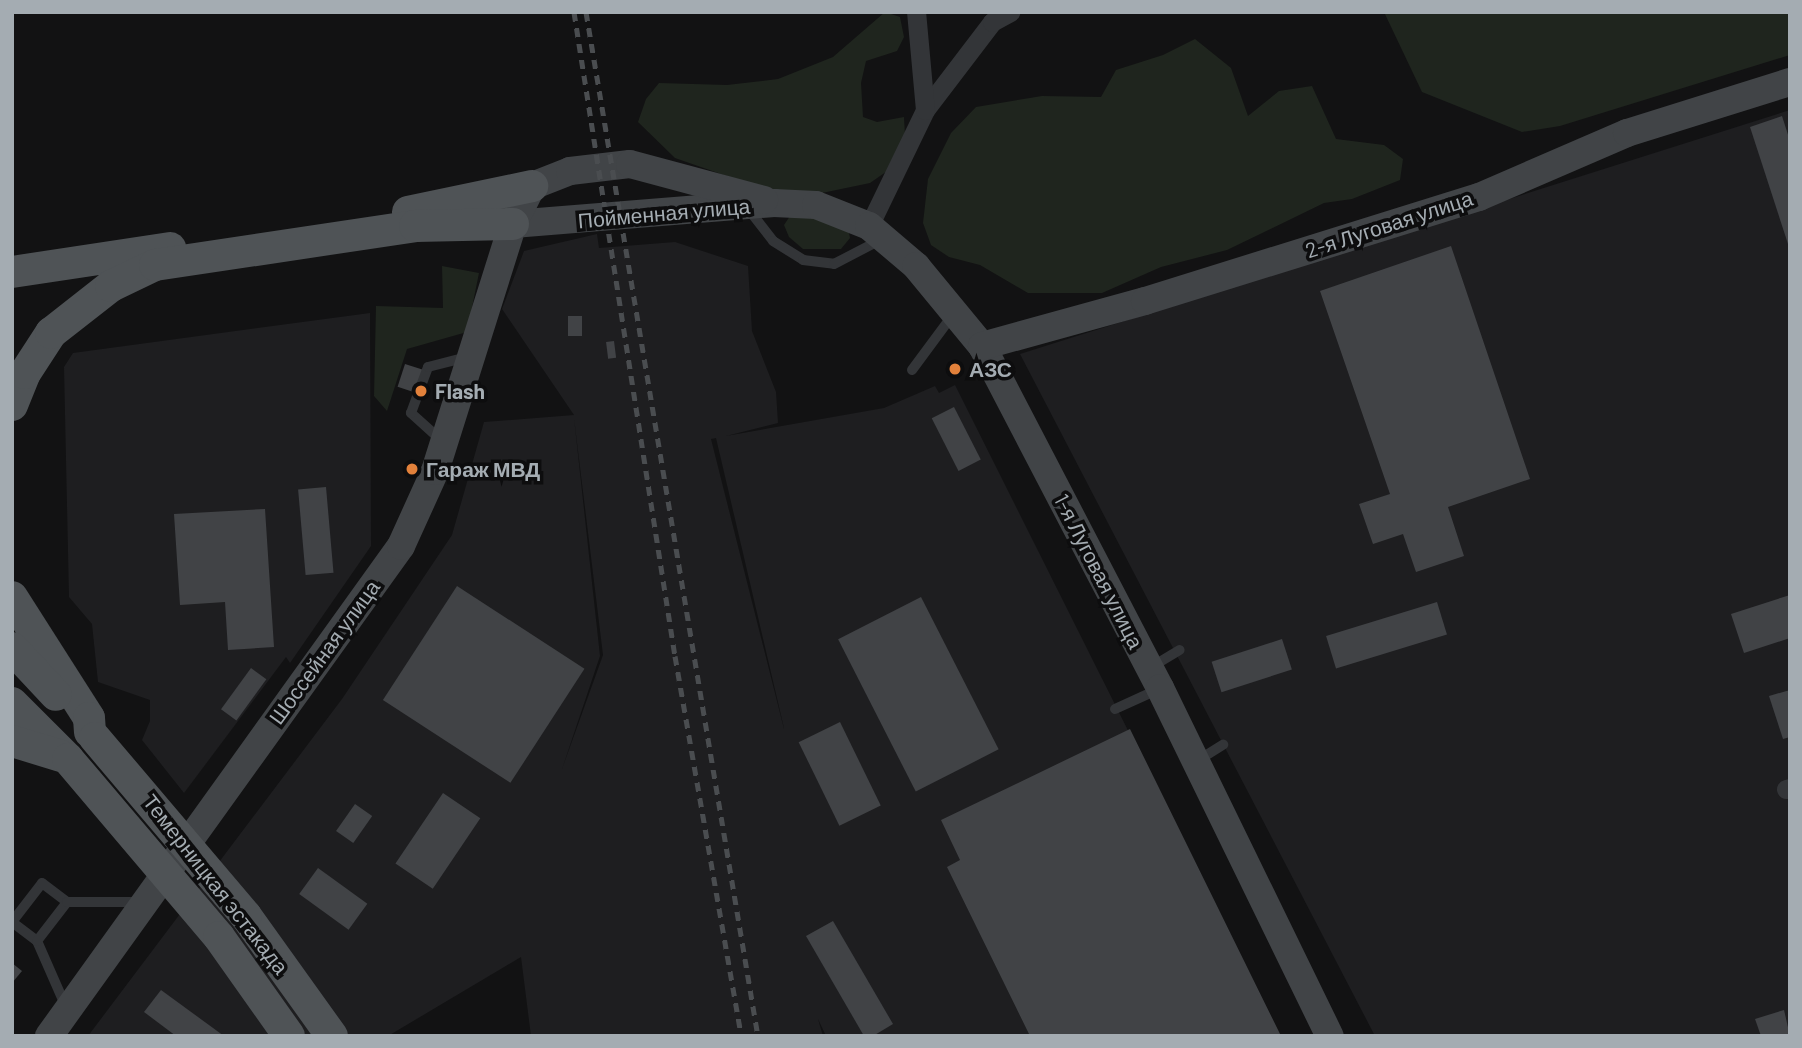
<!DOCTYPE html>
<meta charset="utf-8">
<style>
body{margin:0}
#map{position:relative;width:1802px;height:1048px;overflow:hidden;background:#121213;font-family:Barlow,sans-serif}
div>[style]{position:absolute}
[style*='--x']{left:calc(var(--x)*1px);top:calc(var(--y)*1px);width:calc(var(--w)*1px);rotate:calc(var(--a)*1deg)}
.built>*{inset:0;background:#1e1e20}
.green>*{inset:0;background:#1f251e}
.building>*{inset:0;background:#414346;transform-origin:0 0}
.service>*{height:10px;margin:-5px;padding:0 5px;transform-origin:5px;border-radius:5px;background:#333538}
.minor>*{height:19px;margin:-9.5px;padding:0 9.5px;transform-origin:9.5px;border-radius:9.5px;background:#333538}
.secondary>*{height:28px;margin:-14px;padding:0 14px;transform-origin:14px;border-radius:14px;background:#414447}
.primary>*{height:32px;margin:-16px;padding:0 16px;transform-origin:16px;border-radius:16px;background:#4f5356}
.rail>*{height:5px;margin-top:-2.5px;transform-origin:0;background:repeating-linear-gradient(90deg,#4a4d50 0 9px,transparent 0 16px)}
.primary-bridge>*{height:32px;margin:-16px;padding:0 16px;transform-origin:16px;border-radius:16px;background:#4f5356}
.dots>*{width:19px;height:19px;translate:-50% -50%;box-sizing:border-box;border:4px solid #0d0d0e;border-radius:50%}
span{translate:-50% -50%;white-space:nowrap;text-align:center;line-height:1.15;-webkit-text-stroke:7px #0d0d0e;paint-order:stroke}
.street-label{font-size:21px;color:#a4acb2}
.poi-label{font-size:21px;color:#a4acb2;font-weight:700}
.left{translate:0 -50%;text-align:left}
.frame{position:absolute;inset:0;border:14px solid #a4acb2;pointer-events:none}
</style>
<div id="map">
<div class="built">
<div style="clip-path:polygon(1790px 110px,1790px 1036px,1375px 1036px,1020px 354px)"></div>
<div style="clip-path:polygon(evenodd,597px 234px,599px 248px,675px 242px,748px 266px,752px 331px,776px 392px,778px 423px,726px 436px,884px 408px,935px 386px,939px 393px,955px 385px,1281px 1036px,826px 1036px,818px 1019px,823px 1036px,531px 1036px,521px 957px,388px 1036px,88px 1036px,342px 699px,452px 535px,484px 422px,574px 415px,502px 309px,524px 251px,597px 234px,574px 418px,603px 655px,562px 769px,600px 656px,574px 418px,597px 234px,716px 438px,784px 728px,784px 729px,711px 439px,716px 438px)"></div>
<div style="clip-path:polygon(370px 313px,371px 546px,290px 663px,286px 657px,184px 793px,142px 740px,150px 721px,150px 700px,98px 682px,92px 624px,69px 597px,64px 367px,73px 353px)"></div>
</div>
<div class="green">
<div style="clip-path:polygon(885px 12px,900px 17px,904px 37px,897px 51px,866px 61px,861px 83px,863px 117px,877px 122px,904px 117px,905px 136px,893px 167px,870px 183px,793px 199px,675px 158px,638px 122px,646px 99px,659px 83px,727px 85px,778px 79px,833px 57px)"></div>
<div style="clip-path:polygon(1384px 12px,1790px 12px,1790px 55px,1560px 126px,1522px 132px,1422px 92px)"></div>
<div style="clip-path:polygon(1195px 39px,1231px 68px,1248px 116px,1279px 91px,1312px 86px,1336px 139px,1384px 145px,1403px 159px,1400px 180px,1352px 199px,1324px 203px,1227px 250px,1161px 267px,1102px 293px,1028px 293px,980px 265px,949px 257px,931px 245px,923px 223px,928px 179px,951px 133px,976px 107px,1042px 96px,1101px 97px,1116px 70px,1163px 55px)"></div>
<div style="clip-path:polygon(801px 215px,848px 228px,850px 238px,841px 249px,803px 249px,789px 237px,784px 225px,790px 216px)"></div>
<div style="clip-path:polygon(442px 266px,479px 273px,467px 332px,407px 349px,387px 411px,374px 396px,376px 306px,443px 308px)"></div>
</div>
<div class="building">
<div style="clip-path:polygon(1782px 116px,1790px 141px,1789px 247px,1750px 127px)"></div>
<div style="clip-path:polygon(1451px 246px,1530px 479px,1448px 507px,1464px 556px,1416px 572px,1403px 534px,1373px 544px,1359px 504px,1390px 494px,1320px 291px)"></div>
<div style="left:568px;top:316px;width:14px;height:20px"></div>
<div style="left:614px;top:341px;width:17px;height:8px;rotate:83deg"></div>
<div style="left:405px;top:364px;width:19px;height:24px;rotate:18deg"></div>
<div style="left:954px;top:407px;width:59px;height:25px;rotate:63deg"></div>
<div style="left:326px;top:487px;width:86px;height:28px;rotate:85deg"></div>
<div style="clip-path:polygon(265px 509px,274px 647px,228px 650px,225px 602px,180px 605px,174px 514px)"></div>
<div style="left:457px;top:586px;width:152px;height:136px;rotate:33deg"></div>
<div style="clip-path:polygon(1790px 595px,1790px 638px,1744px 653px,1731px 614px)"></div>
<div style="left:921px;top:597px;width:171px;height:93px;rotate:63deg"></div>
<div style="left:1437px;top:602px;width:34px;height:116px;rotate:73deg"></div>
<div style="left:1282px;top:639px;width:32px;height:74px;rotate:72deg"></div>
<div style="left:251px;top:668px;width:19px;height:51px;rotate:36deg"></div>
<div style="clip-path:polygon(1790px 690px,1790px 737px,1783px 739px,1769px 696px)"></div>
<div style="left:840px;top:722px;width:93px;height:46px;rotate:64deg"></div>
<div style="clip-path:polygon(1130px 729px,1281px 1036px,1030px 1036px,947px 867px,960px 860px,941px 820px)"></div>
<div style="left:443px;top:793px;width:45px;height:85px;rotate:34deg"></div>
<div style="left:355px;top:804px;width:21px;height:33px;rotate:35deg"></div>
<div style="left:318px;top:868px;width:61px;height:32px;rotate:36deg"></div>
<div style="clip-path:polygon(833px 921px,893px 1024px,873px 1036px,864px 1036px,806px 936px)"></div>
<div style="clip-path:polygon(12px 963px,22px 971px,12px 983px)"></div>
<div style="clip-path:polygon(161px 990px,224px 1036px,176px 1036px,144px 1012px)"></div>
<div style="clip-path:polygon(1784px 1010px,1790px 1036px,1761px 1036px,1755px 1019px)"></div>
</div>
<div class="service">
<div style="--x:749;--y:210;--w:39;--a:52"></div>
<div style="--x:773;--y:241;--w:36;--a:32"></div>
<div style="--x:803;--y:260;--w:31;--a:7"></div>
<div style="--x:834;--y:264;--w:54;--a:-27.5"></div>
<div style="--x:912;--y:370;--w:67;--a:-53.5"></div>
<div style="--x:442;--y:441;--w:42;--a:-137.9"></div>
<div style="--x:411;--y:413;--w:49;--a:-69.7"></div>
<div style="--x:428;--y:367;--w:40;--a:-14.4"></div>
<div style="--x:1153;--y:666;--w:31;--a:-31"></div>
<div style="--x:1115;--y:709;--w:48;--a:-24.4"></div>
<div style="--x:1197;--y:761;--w:31;--a:-32"></div>
<div style="--x:12;--y:922;--w:49;--a:-52.4"></div>
<div style="--x:42;--y:883;--w:31;--a:37"></div>
<div style="--x:12;--y:922;--w:31;--a:37"></div>
<div style="--x:66;--y:1007;--w:72;--a:-113.7"></div>
<div style="--x:37;--y:941;--w:49;--a:-52.4"></div>
<div style="--x:67;--y:902;--w:74;--a:0"></div>
</div>
<div class="minor">
<div style="--x:925;--y:110;--w:111;--a:-52.7"></div>
<div style="--x:992;--y:22;--w:21;--a:-29"></div>
<div style="--x:869;--y:226;--w:129;--a:-64.2"></div>
<div style="--x:925;--y:110;--w:98;--a:-95.2"></div>
<div style="--x:1786;--y:789;--w:4;--a:-14"></div>
</div>
<div class="secondary">
<div style="--x:513;--y:224;--w:262;--a:-4.6"></div>
<div style="--x:774;--y:203;--w:42;--a:2.7"></div>
<div style="--x:816;--y:205;--w:57;--a:21.6"></div>
<div style="--x:869;--y:226;--w:62;--a:40.4"></div>
<div style="--x:916;--y:266;--w:104;--a:50.5"></div>
<div style="--x:982;--y:346;--w:386;--a:62.5"></div>
<div style="--x:1160;--y:688;--w:387;--a:64"></div>
<div style="--x:982;--y:346;--w:169;--a:-15.4"></div>
<div style="--x:1145;--y:301;--w:350;--a:-17.3"></div>
<div style="--x:1479;--y:197;--w:161;--a:-23.4"></div>
<div style="--x:1627;--y:133;--w:171;--a:-17.4"></div>
<div style="--x:49;--y:1036;--w:603;--a:-54.31"></div>
<div style="--x:401;--y:546;--w:82;--a:-65.6"></div>
<div style="--x:435;--y:471;--w:259;--a:-72.5"></div>
<div style="--x:513;--y:224;--w:42;--a:-63.4"></div>
<div style="--x:532;--y:186;--w:41;--a:-21.5"></div>
<div style="--x:570;--y:171;--w:60;--a:-6.7"></div>
<div style="--x:630;--y:164;--w:139;--a:15"></div>
</div>
<div class="primary">
<div style="--x:408;--y:212;--w:127;--a:-11.8"></div>
<div style="--x:12;--y:272;--w:160;--a:-8.6"></div>
<div style="--x:12;--y:405;--w:35;--a:-68"></div>
<div style="--x:25;--y:373;--w:48;--a:-57"></div>
<div style="--x:51;--y:333;--w:76;--a:-38.1"></div>
<div style="--x:111;--y:286;--w:49;--a:-25.5"></div>
<div style="--x:155;--y:265;--w:263;--a:-8.5"></div>
<div style="--x:415;--y:226;--w:98;--a:-1.2"></div>
<div style="--x:12;--y:597;--w:143;--a:57.5"></div>
<div style="--x:89;--y:718;--w:14;--a:86"></div>
<div style="--x:12;--y:648;--w:64;--a:46.9"></div>
<div style="--x:12;--y:703;--w:79;--a:45"></div>
<div style="--x:12;--y:741;--w:51;--a:17"></div>
<div style="--x:246;--y:916;--w:148;--a:54.4"></div>
</div>
<div class="rail">
<div style="--x:574;--y:12;--w:652;--a:81.09"></div>
<div style="--x:675;--y:656;--w:386;--a:80.1"></div>
<div style="--x:586;--y:12;--w:1038;--a:80.47"></div>
</div>
<div class="primary-bridge">
<div style="--x:95;--y:738;--w:233;--a:49.7"></div>
<div style="--x:68;--y:759;--w:233;--a:49.7"></div>
<div style="--x:219;--y:937;--w:121;--a:54.7"></div>
</div>
<div class="dots">
<div style="left:955px;top:369px;background:#e2813b"></div>
<div style="left:421px;top:391px;background:#e2813b"></div>
<div style="left:412px;top:469px;background:#e2813b"></div>
</div>
<div class="street-label">
<span style="left:664px;top:213px;rotate:-5deg">Пойменная улица</span>
<span style="left:1389px;top:224px;rotate:-18deg">2-я Луговая улица</span>
<span style="left:1099px;top:571px;rotate:63deg">1-я Луговая улица</span>
<span style="left:324px;top:652px;rotate:-54deg">Шоссейная улица</span>
<span style="left:216px;top:884px;rotate:52deg">Темерницкая эстакада</span>
</div>
<div class="poi-label">
<span class="left" style="left:969px;top:369px">АЗС</span>
<span class="left" style="left:435px;top:391px">Flash</span>
<span class="left" style="left:426px;top:469px">Гараж МВД</span>
</div>
<div class="frame"></div>
</div>
